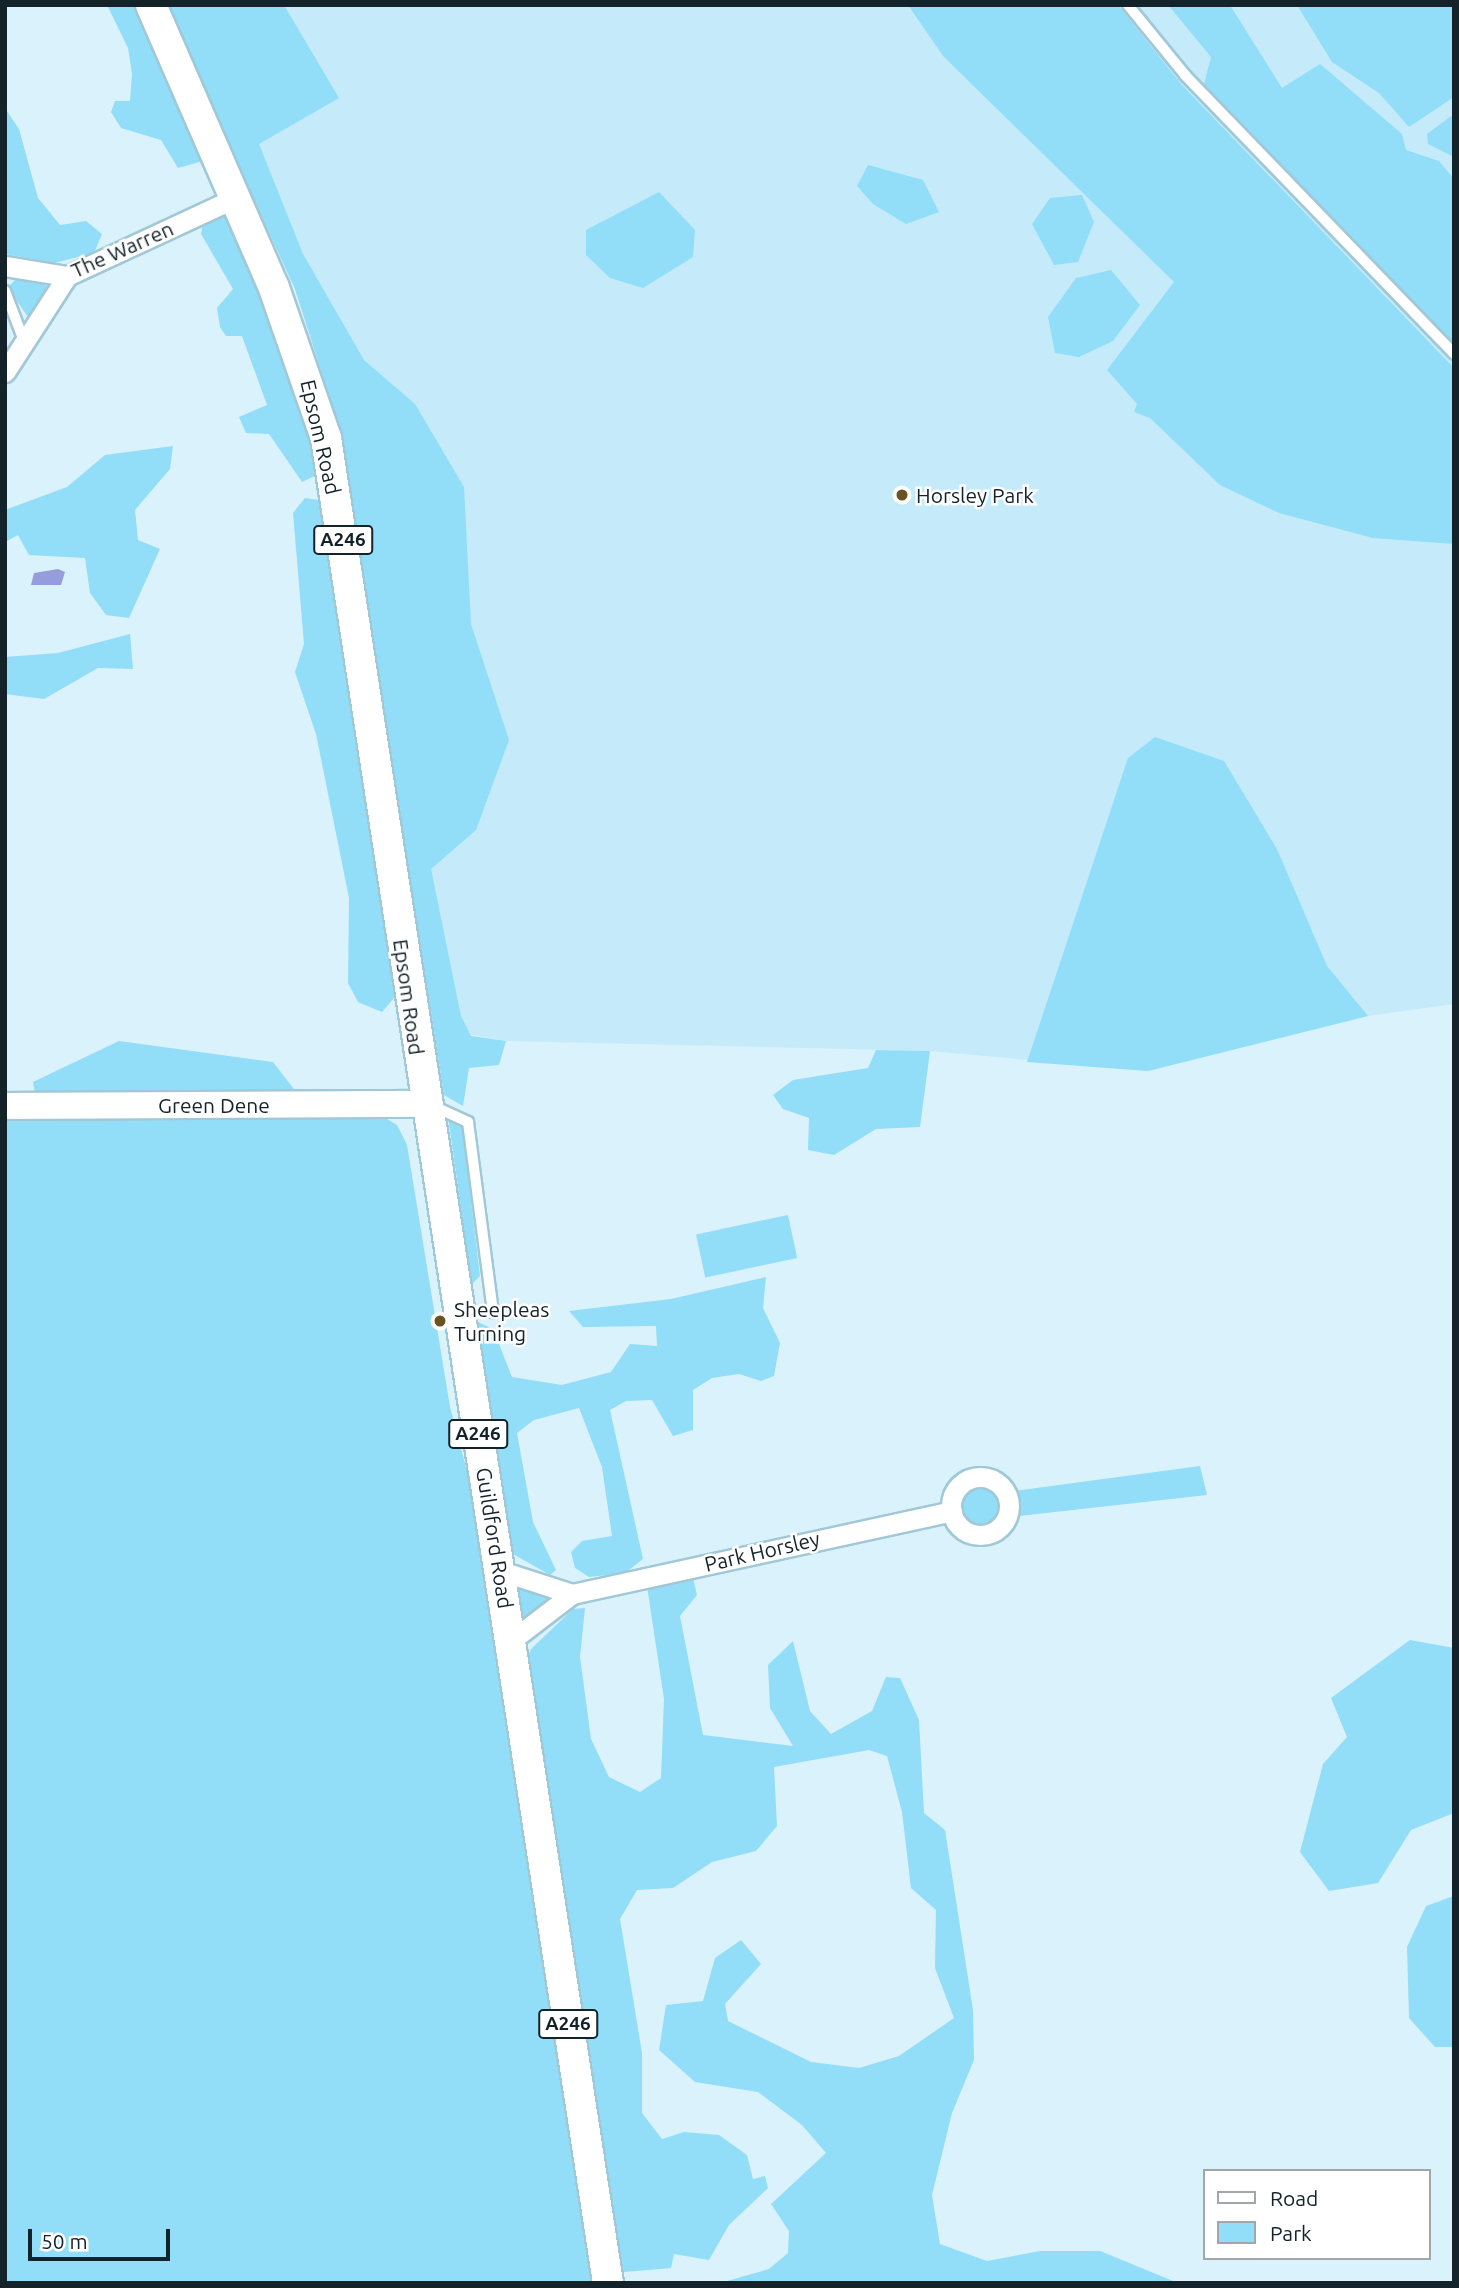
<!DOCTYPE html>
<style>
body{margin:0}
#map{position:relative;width:1459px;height:2288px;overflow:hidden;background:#daf2fb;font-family:Ubuntu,sans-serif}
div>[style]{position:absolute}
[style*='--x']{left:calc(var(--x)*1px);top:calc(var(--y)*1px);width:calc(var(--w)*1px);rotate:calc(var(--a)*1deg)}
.built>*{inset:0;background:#c5ebfa}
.green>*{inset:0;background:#92ddf8;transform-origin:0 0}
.round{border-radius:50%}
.water>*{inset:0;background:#959ddd}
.roads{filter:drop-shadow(2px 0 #a1c8d7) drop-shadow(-2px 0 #a1c8d7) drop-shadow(0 2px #a1c8d7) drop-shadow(0 -2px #a1c8d7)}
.lane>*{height:10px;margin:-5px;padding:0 5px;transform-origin:5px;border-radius:5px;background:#fff}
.street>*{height:19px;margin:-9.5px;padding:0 9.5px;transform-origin:9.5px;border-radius:9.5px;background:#fff}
.street>.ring{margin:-9.5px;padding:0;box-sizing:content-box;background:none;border:19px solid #fff;border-radius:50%}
.secondary>*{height:26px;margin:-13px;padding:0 13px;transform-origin:13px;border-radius:13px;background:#fff}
.primary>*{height:30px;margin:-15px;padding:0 15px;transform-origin:15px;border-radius:15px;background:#fff}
.dots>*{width:19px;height:19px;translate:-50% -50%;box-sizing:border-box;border:4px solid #fff;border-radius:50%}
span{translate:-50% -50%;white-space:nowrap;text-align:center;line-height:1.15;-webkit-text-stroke:5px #fff;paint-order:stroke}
.shield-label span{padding:2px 5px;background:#fff;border:2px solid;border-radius:5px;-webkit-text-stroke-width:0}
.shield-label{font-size:19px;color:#142329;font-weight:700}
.street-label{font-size:21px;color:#142329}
.poi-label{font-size:21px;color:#142329}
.left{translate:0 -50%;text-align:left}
.frame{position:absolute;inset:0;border:7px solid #142329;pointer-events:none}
.legend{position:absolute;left:1203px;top:2169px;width:228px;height:91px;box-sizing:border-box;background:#fff;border:2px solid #a1a7a9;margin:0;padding:9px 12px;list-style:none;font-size:21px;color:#142329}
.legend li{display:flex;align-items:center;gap:14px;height:35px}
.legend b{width:35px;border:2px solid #a1a7a9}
.scale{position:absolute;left:28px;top:2229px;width:142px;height:32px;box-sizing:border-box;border:4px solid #142329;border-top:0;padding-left:9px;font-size:21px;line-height:24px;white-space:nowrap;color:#142329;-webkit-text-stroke:5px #fff;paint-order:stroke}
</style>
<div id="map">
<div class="built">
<div style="clip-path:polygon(165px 5px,1454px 5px,1454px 1004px,1368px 1016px,1148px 1071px,930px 1051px,506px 1041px,434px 1028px,341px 433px,295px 289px)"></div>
</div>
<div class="green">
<div style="clip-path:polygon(107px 5px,143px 5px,203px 161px,178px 168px,161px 140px,121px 128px,111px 112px,115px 101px,130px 101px,132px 74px,128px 48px)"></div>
<div style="clip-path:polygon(165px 5px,284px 5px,339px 98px,259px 144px,303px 254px,364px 360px,415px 404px,464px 487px,471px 624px,509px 740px,476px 830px,431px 869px,461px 1016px,471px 1036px,506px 1041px,499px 1065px,469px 1068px,463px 1106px,444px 1095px,341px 433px,295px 289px)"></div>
<div style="clip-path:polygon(908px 5px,1118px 5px,1182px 85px,1454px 368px,1454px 544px,1373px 538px,1279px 513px,1220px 485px,1150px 418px,1134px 412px,1137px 404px,1107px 370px,1174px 282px,943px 56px)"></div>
<div style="clip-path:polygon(1168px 5px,1230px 5px,1282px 88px,1320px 64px,1402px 134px,1406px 150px,1439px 161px,1454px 179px,1454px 343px,1204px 84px,1211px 57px)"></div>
<div style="clip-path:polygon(1297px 5px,1454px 5px,1454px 97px,1409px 127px,1379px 93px,1332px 62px)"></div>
<div style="clip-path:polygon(5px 108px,19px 129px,38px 198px,60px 225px,86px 221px,102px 234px,94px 253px,54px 263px,5px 254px)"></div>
<div style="clip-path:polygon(1454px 114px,1454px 157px,1428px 144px,1427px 134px)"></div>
<div style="clip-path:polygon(868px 165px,923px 180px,939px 212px,906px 224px,873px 204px,857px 186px)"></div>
<div style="clip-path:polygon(659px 192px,695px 230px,693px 257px,643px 288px,610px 278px,586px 255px,586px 230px)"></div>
<div style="clip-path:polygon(1082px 195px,1094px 222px,1078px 262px,1054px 265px,1032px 224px,1050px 198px)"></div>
<div style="clip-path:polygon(226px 212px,235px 213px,323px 472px,302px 482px,269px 434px,246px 433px,239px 417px,267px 405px,242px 336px,226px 336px,220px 327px,217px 308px,233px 289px,201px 234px,203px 224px)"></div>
<div style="clip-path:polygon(1111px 270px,1140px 305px,1113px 341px,1079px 357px,1055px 353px,1048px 317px,1076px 278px)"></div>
<div style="clip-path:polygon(18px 276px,41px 280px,51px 291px,30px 320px,8px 288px)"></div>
<div style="clip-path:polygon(173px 446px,170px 469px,135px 510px,138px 540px,160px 549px,129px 618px,106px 615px,90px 593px,85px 558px,29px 555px,18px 535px,5px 542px,5px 510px,67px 487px,105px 455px)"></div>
<div style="clip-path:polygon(305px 498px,326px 501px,396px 965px,394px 998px,382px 1012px,358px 1002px,348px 983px,349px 898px,316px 734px,295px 672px,304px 644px,293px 513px)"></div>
<div style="clip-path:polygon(130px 634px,133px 669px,98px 668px,44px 699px,5px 694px,5px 657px,58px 653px)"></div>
<div style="clip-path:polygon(1155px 737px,1224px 761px,1277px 849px,1327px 966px,1368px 1016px,1148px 1071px,1027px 1062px,1128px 758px)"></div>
<div style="clip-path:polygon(119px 1041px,273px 1062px,297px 1093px,36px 1098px,33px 1082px)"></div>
<div style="clip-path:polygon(876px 1050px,930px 1051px,920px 1127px,876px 1129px,834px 1155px,808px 1150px,809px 1118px,783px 1109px,773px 1095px,793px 1080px,868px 1068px)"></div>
<div style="clip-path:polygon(5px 1113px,379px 1114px,397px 1125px,407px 1145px,450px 1407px,473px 1494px,595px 2283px,5px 2283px)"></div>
<div style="clip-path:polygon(448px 1117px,462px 1124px,480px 1276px,472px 1284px)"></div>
<div style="left:788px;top:1215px;width:44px;height:94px;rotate:78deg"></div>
<div style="clip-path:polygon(766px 1277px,763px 1308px,780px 1343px,774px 1376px,761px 1381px,739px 1374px,712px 1378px,693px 1390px,693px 1430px,673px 1436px,652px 1400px,626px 1401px,610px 1410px,643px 1559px,625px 1573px,589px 1577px,575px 1568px,571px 1552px,582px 1541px,612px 1536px,602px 1467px,579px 1408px,534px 1420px,517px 1433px,533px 1522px,556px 1570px,550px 1575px,513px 1554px,504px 1541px,478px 1322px,493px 1329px,512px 1377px,562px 1385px,611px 1372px,630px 1344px,657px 1346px,656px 1326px,583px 1327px,569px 1311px,671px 1299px)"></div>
<div style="clip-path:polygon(1200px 1466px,1207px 1495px,1019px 1516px,1015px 1491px)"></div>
<div class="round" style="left:962px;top:1486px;width:40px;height:40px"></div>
<div style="clip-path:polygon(693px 1578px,697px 1595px,680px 1616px,703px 1735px,793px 1746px,770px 1708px,768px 1665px,793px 1641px,810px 1711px,831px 1734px,872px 1711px,886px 1677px,900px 1678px,919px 1720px,924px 1813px,945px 1830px,973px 2010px,974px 2060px,952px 2113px,932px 2195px,940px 2244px,987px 2261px,1040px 2251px,1100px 2251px,1178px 2283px,720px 2283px,769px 2269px,788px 2253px,789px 2231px,771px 2204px,826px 2153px,802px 2125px,758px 2092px,695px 2082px,659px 2050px,666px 2005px,703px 2001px,715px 1958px,741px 1940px,761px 1964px,725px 2004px,728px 2021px,811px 2062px,859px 2068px,899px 2056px,954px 2018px,935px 1968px,936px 1910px,911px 1888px,902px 1812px,887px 1756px,869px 1750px,774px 1767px,777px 1826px,756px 1851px,712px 1862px,673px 1888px,637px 1890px,620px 1919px,642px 2053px,642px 2113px,662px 2139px,684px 2132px,719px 2135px,747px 2155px,753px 2179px,765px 2176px,768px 2188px,729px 2225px,709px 2260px,674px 2254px,671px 2268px,624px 2272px,610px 2256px,524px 1665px,531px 1649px,573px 1609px,585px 1608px,580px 1657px,591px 1739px,609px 1777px,640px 1792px,661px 1778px,664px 1699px,647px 1586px)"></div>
<div style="clip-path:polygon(511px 1584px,545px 1589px,550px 1600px,524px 1622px,515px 1620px)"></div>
<div style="clip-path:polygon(1410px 1640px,1454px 1648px,1454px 1813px,1411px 1830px,1378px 1883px,1329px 1891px,1300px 1852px,1323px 1764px,1347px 1737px,1331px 1698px)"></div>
<div style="clip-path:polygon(1454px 1896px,1454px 2047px,1435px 2047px,1409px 2018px,1407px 1947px,1426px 1906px)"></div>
</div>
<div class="water">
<div style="clip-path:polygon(58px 569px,65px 572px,61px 585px,31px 585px,34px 573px)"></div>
</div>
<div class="roads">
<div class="lane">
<div style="--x:1128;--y:5;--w:90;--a:50.8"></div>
<div style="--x:1185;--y:75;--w:388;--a:46"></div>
<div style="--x:5;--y:291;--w:53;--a:69.2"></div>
<div style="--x:431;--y:1105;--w:41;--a:24.7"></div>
<div style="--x:468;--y:1122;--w:192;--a:82.5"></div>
</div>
<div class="street">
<div style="--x:5;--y:266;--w:63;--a:9.2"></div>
<div style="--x:67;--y:276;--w:185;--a:-24.9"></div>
<div style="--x:5;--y:372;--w:114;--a:-57.1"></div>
<div class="ring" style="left:951px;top:1477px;width:39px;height:39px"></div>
<div style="--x:501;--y:1571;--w:75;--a:17.9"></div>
<div style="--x:572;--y:1594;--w:389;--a:-12.3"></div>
<div style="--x:512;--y:1640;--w:76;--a:-37.5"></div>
</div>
<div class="secondary">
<div style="--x:5;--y:1106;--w:419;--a:-0.3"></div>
</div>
<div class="primary">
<div style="--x:151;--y:5;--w:309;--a:66.5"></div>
<div style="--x:274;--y:288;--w:159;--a:70.9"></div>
<div style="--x:326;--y:438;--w:1866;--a:81.31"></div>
</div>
</div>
<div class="dots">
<div style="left:902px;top:495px;background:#695322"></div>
<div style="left:440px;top:1321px;background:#695322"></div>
</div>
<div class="shield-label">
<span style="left:343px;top:540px">A246</span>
<span style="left:478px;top:1434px">A246</span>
<span style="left:568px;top:2024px">A246</span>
</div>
<div class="street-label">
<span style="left:122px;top:249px;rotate:-24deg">The Warren</span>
<span style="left:321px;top:437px;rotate:77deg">Epsom Road</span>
<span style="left:409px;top:997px;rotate:82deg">Epsom Road</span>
<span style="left:214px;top:1105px">Green Dene</span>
<span style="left:495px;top:1538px;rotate:81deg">Guildford Road</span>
<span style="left:762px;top:1551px;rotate:-13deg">Park Horsley</span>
</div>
<div class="poi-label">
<span class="left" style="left:916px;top:495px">Horsley Park</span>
<span class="left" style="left:454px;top:1321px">Sheepleas<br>Turning</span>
</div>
<div class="frame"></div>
<ul class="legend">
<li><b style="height:9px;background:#fff"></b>Road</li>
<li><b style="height:19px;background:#92ddf8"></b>Park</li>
</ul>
<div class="scale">50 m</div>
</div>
